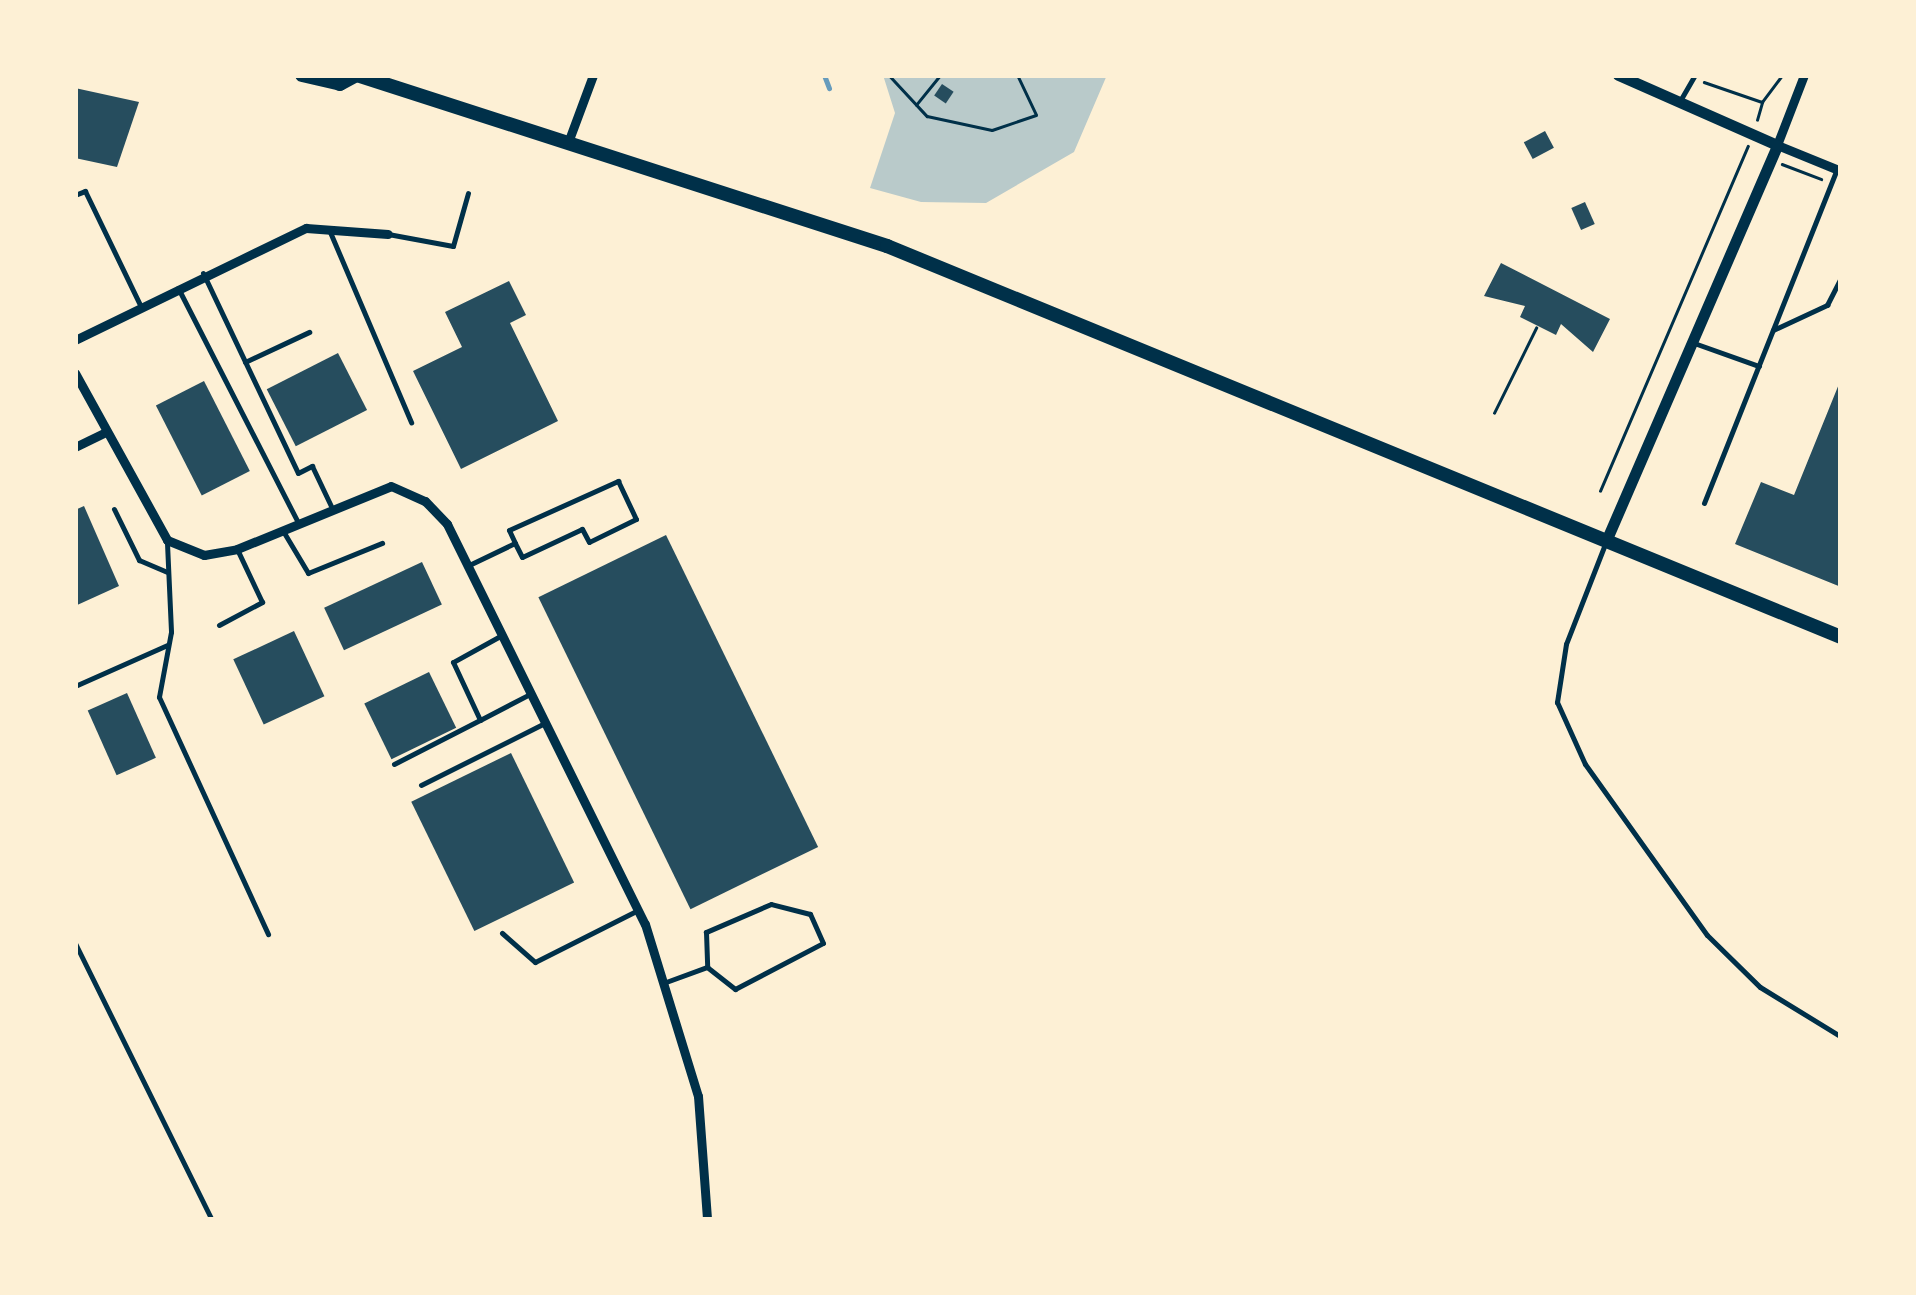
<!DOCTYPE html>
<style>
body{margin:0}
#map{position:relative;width:1916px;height:1295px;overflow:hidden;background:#fdf0d5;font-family:Roboto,sans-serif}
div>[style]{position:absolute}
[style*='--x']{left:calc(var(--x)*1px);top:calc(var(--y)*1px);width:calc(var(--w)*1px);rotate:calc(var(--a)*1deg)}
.green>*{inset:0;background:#b9caca}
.stream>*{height:5px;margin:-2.5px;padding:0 2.5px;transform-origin:2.5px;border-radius:2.5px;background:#669bbc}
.building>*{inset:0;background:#264d5e;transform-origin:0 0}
.path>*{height:2.5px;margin:-1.25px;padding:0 1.25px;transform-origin:1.25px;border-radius:1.25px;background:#003049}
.service>*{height:5px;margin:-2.5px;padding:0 2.5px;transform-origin:2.5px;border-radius:2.5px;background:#003049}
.minor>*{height:9px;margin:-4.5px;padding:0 4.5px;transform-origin:4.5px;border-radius:4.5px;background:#003049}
.tertiary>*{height:11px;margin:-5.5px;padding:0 5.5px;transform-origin:5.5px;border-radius:5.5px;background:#003049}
.primary>*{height:14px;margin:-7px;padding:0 7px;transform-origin:7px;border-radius:7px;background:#003049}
span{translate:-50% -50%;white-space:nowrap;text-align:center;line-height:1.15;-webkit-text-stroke:10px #fdf0d5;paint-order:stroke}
.frame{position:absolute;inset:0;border:78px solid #fdf0d5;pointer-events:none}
</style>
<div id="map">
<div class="green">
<div style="clip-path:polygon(883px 75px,1107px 75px,1074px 152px,986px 203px,921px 202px,870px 188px,895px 113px)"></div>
</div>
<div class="stream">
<div style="--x:824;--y:75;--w:14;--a:69"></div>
</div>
<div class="building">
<div style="left:942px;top:84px;width:14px;height:14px;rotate:34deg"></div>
<div style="clip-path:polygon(75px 88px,139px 102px,117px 167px,75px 158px)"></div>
<div style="left:1545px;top:131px;width:19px;height:24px;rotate:62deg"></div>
<div style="left:1585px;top:202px;width:24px;height:15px;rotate:66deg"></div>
<div style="clip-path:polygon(1501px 263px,1610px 319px,1593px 352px,1561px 324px,1556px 335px,1520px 317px,1525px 306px,1484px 296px)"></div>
<div style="clip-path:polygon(509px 281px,526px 315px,510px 323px,558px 421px,461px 469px,413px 371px,462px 347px,445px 312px)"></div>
<div style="left:338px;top:353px;width:64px;height:80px;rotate:63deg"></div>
<div style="clip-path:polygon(1841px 379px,1841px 587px,1735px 544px,1761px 482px,1794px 495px)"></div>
<div style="left:204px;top:381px;width:101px;height:54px;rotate:63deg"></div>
<div style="clip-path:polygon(84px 506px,119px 586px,75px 606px,75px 510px)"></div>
<div style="left:666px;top:535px;width:347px;height:142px;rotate:64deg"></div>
<div style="left:422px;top:562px;width:47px;height:108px;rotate:65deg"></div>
<div style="left:294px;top:631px;width:72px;height:67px;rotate:65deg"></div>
<div style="left:429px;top:672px;width:62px;height:72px;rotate:64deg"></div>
<div style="left:127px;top:693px;width:71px;height:43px;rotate:66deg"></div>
<div style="left:511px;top:753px;width:144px;height:111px;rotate:64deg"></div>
</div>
<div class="path">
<div style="--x:889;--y:75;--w:56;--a:47.2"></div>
<div style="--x:927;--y:116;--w:66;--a:12.2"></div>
<div style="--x:992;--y:130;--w:46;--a:-18.8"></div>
<div style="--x:1036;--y:115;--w:44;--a:-115.4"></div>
<div style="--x:1704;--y:82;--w:61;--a:19"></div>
<div style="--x:1762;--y:102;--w:34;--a:-53"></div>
<div style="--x:916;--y:105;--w:38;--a:-51"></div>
<div style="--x:1757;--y:120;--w:19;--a:-74"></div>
<div style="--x:1782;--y:164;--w:42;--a:21"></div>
<div style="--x:1494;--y:413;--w:95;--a:-63.7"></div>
<div style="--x:1600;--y:491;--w:375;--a:-66.8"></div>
</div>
<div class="service">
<div style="--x:1681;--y:99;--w:28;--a:-60"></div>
<div style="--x:75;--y:195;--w:11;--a:-22"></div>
<div style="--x:85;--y:191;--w:127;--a:64.2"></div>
<div style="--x:330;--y:232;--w:207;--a:66.9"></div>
<div style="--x:388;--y:234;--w:66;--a:10.5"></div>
<div style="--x:453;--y:246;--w:55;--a:-74.2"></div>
<div style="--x:203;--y:273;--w:221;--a:64.6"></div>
<div style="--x:298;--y:473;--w:16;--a:-27"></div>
<div style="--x:312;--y:466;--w:44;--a:64.6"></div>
<div style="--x:178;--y:288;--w:262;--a:62.9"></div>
<div style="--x:1773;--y:330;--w:60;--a:-24.8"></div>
<div style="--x:1827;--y:305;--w:31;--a:-63"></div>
<div style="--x:1694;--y:343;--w:69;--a:19.5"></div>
<div style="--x:245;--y:362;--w:71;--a:-25.1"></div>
<div style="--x:1704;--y:503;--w:360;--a:-68.3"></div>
<div style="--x:114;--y:509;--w:57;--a:63.9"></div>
<div style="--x:139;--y:560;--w:30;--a:23"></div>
<div style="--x:283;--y:531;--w:49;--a:59.2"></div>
<div style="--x:308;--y:573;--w:80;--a:-22.1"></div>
<div style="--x:167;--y:543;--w:89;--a:87.4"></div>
<div style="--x:171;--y:632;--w:66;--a:100.5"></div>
<div style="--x:159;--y:697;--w:261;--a:65.3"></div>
<div style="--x:1605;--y:544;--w:107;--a:111.3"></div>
<div style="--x:1566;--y:644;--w:59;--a:98.8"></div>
<div style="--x:1557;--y:702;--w:68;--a:65.7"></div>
<div style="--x:1585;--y:764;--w:210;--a:54.5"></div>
<div style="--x:1707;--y:935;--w:74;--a:44.5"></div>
<div style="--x:1760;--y:987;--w:94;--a:31.5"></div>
<div style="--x:467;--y:566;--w:53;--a:-25.6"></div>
<div style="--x:515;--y:543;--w:14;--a:-115"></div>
<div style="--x:509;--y:530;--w:120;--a:-24.2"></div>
<div style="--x:618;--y:481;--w:42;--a:64.7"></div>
<div style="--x:636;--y:519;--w:52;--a:153.9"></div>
<div style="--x:589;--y:542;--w:15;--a:-118"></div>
<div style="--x:582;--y:529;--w:66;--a:155"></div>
<div style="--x:522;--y:557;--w:16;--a:-117"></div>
<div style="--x:219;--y:625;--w:49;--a:-28.1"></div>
<div style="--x:262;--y:602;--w:59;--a:-115.3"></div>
<div style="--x:502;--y:635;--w:56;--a:151.1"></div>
<div style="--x:453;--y:662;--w:64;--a:65"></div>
<div style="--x:480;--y:720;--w:56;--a:-27.5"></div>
<div style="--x:75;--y:686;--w:101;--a:-24"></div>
<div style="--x:394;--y:764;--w:97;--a:-27.1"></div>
<div style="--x:421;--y:785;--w:139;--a:-26.6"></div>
<div style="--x:502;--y:933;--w:44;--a:41.3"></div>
<div style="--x:535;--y:962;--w:115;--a:-26.8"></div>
<div style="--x:75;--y:943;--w:309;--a:63.7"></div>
<div style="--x:666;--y:982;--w:44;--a:-20.1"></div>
<div style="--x:707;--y:967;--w:36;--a:38"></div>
<div style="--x:735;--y:989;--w:99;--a:-27.6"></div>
<div style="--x:823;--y:943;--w:32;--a:-114"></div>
<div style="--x:810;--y:914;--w:40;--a:-165.6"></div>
<div style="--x:771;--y:904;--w:71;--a:156.7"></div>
<div style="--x:706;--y:932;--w:35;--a:88"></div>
</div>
<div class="minor">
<div style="--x:1804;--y:75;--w:75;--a:111.1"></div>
<div style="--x:1777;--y:145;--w:69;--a:22.1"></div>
<div style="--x:570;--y:137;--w:66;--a:-69.6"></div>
<div style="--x:75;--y:340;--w:257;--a:-25.9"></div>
<div style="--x:306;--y:228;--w:82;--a:4.2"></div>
<div style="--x:75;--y:373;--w:191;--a:61.1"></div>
<div style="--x:167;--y:540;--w:40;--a:22"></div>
<div style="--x:204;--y:555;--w:34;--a:-10"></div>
<div style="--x:237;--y:549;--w:166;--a:-22.2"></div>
<div style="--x:391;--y:486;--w:37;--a:24"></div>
<div style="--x:425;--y:501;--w:32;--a:46"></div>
<div style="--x:447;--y:524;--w:446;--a:63.7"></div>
<div style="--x:645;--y:924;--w:180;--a:72.9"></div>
<div style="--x:698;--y:1096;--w:124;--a:85.8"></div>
<div style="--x:75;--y:447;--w:32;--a:-26"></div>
</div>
<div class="tertiary">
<div style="--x:1606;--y:541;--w:431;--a:-66.6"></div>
<div style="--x:1777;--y:145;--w:174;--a:-156.2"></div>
</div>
<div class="primary">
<div style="--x:302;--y:75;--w:39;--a:13"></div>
<div style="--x:340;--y:84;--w:18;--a:-29"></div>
<div style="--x:357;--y:75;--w:557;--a:17.88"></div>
<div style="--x:887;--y:246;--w:1031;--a:22.29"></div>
</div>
<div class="frame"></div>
</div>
